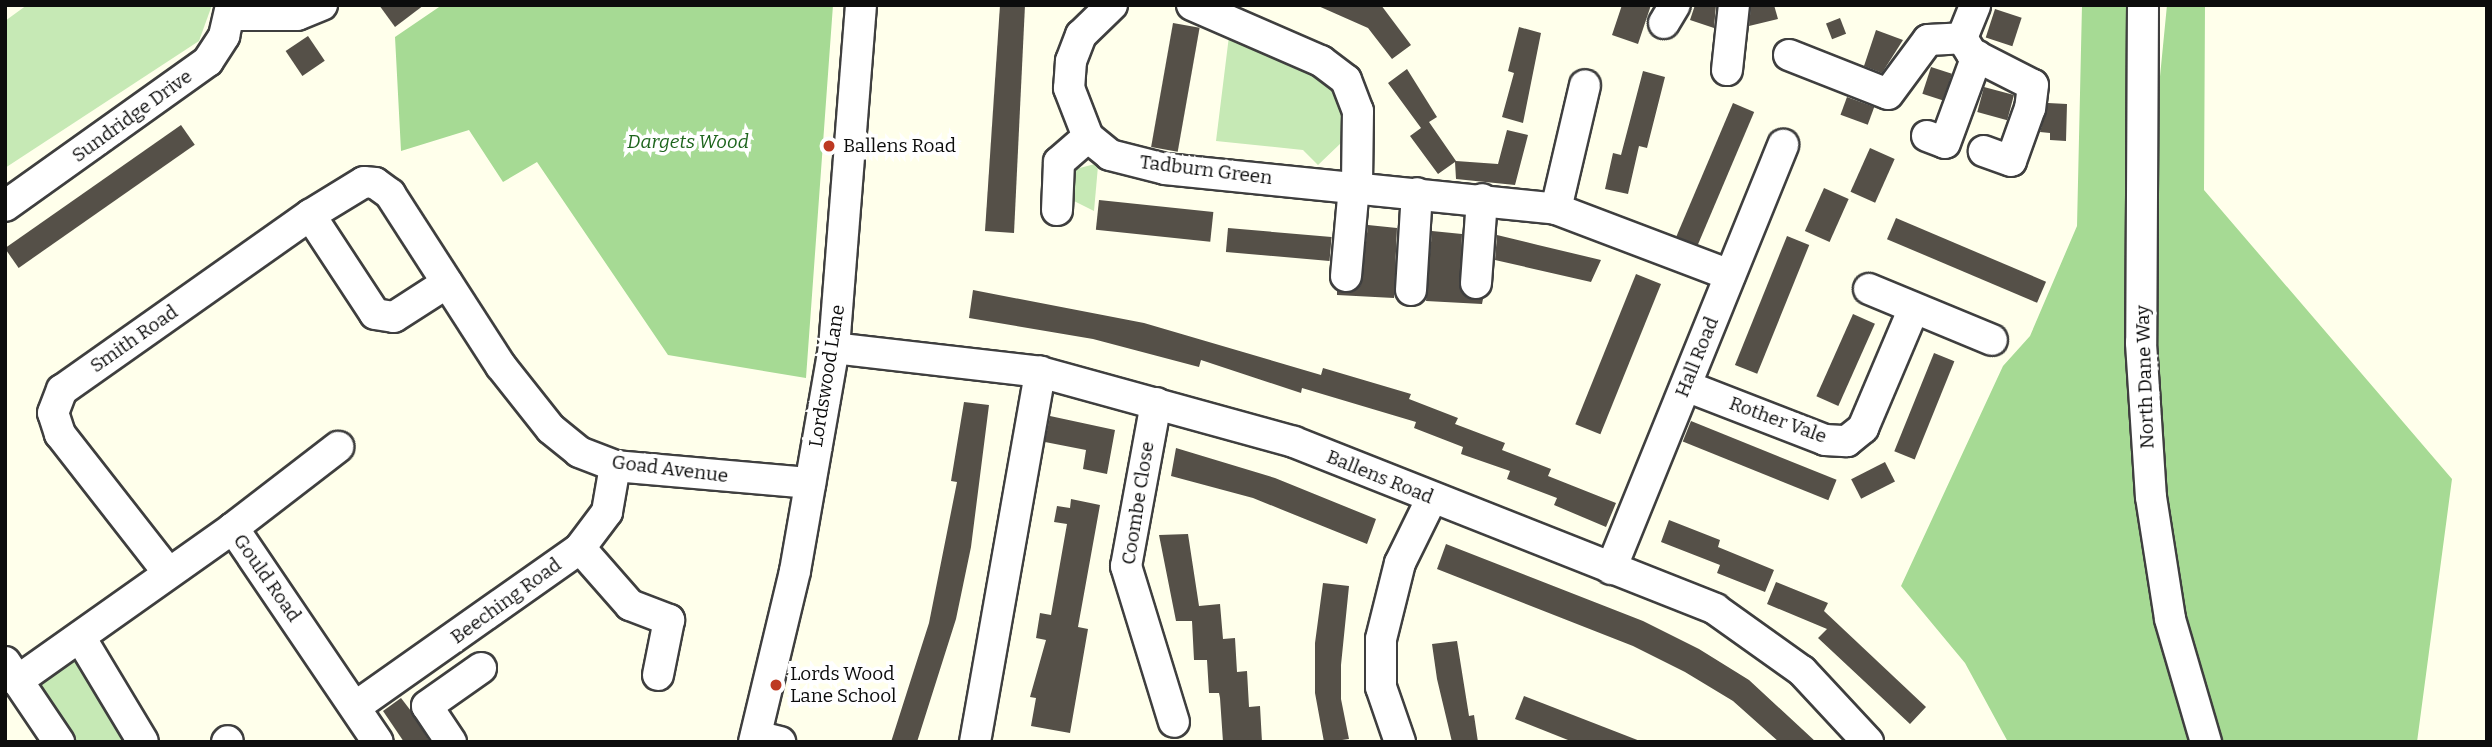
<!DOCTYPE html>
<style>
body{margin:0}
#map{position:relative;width:2492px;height:747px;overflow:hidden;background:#ffffeb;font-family:Bitter,serif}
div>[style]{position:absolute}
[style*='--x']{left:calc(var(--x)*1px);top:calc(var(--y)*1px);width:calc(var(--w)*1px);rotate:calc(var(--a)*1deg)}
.green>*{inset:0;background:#c6e9b5}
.forest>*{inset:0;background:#a6da94}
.building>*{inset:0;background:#555048;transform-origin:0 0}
.roads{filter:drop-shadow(2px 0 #3f3f3f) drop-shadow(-2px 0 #3f3f3f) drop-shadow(0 2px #3f3f3f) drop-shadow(0 -2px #3f3f3f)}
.minor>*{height:30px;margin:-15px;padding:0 15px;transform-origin:15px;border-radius:15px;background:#fff}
.dots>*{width:19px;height:19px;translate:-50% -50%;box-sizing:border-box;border:4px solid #fff;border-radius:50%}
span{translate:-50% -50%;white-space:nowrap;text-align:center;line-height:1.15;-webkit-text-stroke:7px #fff;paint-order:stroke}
.street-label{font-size:19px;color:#0c0c0c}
.park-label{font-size:19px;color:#1d641c;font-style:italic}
.poi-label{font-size:19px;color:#0c0c0c}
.left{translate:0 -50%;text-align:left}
.frame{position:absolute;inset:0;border:7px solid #0c0c0c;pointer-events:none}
</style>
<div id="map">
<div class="green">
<div style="clip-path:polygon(27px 5px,212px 5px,199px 41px,5px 168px,5px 21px)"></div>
<div style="clip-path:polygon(1229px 36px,1316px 73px,1341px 99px,1342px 142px,1318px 165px,1303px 150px,1216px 141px)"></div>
<div style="clip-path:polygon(1095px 164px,1098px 166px,1094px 211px,1070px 199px,1068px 171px)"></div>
<div style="clip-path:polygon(76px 656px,138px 742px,67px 742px,32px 684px)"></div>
</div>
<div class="forest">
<div style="clip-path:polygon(442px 5px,833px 5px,806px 378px,668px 355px,537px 162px,503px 182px,469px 130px,401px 151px,395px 37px)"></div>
<div style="clip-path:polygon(2082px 5px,2131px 5px,2147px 209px,2167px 5px,2205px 5px,2204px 190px,2452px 479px,2417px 742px,2008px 742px,1965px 663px,1901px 586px,2003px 366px,2030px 336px,2077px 226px)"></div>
</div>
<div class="building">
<div style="clip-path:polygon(379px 5px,424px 5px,395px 27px)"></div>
<div style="clip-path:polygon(1000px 5px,1025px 5px,1014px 233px,985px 231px)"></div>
<div style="clip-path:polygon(1316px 5px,1381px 5px,1411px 45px,1392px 59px,1368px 28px)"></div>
<div style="clip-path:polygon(1622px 5px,1651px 5px,1638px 44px,1612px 35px)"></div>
<div style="clip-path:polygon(1695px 5px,1716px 5px,1714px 28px,1690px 20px)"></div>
<div style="clip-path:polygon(1751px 5px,1774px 5px,1778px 19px,1749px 26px)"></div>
<div style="left:1995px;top:9px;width:28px;height:30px;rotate:18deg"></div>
<div style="left:1840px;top:18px;width:17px;height:15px;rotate:69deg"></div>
<div style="left:1173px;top:23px;width:27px;height:126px;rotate:10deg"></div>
<div style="clip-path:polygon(1519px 27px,1541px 33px,1523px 123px,1502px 117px,1514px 73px,1508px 71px)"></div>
<div style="clip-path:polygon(1876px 30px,1903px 40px,1882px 73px,1864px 66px)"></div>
<div style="left:308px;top:36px;width:30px;height:27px;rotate:56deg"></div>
<div style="left:1931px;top:67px;width:22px;height:28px;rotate:18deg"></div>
<div style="clip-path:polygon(1407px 69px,1437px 117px,1429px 122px,1456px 161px,1498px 164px,1507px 130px,1528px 135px,1515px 185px,1456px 179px,1455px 162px,1438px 174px,1410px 136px,1421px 128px,1388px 83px)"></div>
<div style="clip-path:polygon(1643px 71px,1665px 77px,1647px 148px,1639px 146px,1628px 194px,1605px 189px,1613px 153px,1621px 155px)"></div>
<div style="left:1984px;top:87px;width:31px;height:26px;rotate:15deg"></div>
<div style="left:1847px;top:97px;width:29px;height:19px;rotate:20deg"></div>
<div style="left:1733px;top:103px;width:23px;height:145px;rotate:23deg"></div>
<div style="clip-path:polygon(2048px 103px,2067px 104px,2066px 141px,2050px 140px,2050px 133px,2040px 132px)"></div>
<div style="left:181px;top:125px;width:24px;height:215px;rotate:55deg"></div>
<div style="left:1870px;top:148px;width:27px;height:48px;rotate:24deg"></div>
<div style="left:1824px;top:188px;width:27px;height:47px;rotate:24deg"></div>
<div style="left:1099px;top:200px;width:115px;height:30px;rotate:6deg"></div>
<div style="left:1896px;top:218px;width:163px;height:23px;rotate:23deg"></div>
<div style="clip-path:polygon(1368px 225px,1397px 228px,1394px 298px,1337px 295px,1337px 291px,1353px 292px,1361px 285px)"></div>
<div style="left:1228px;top:228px;width:104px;height:24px;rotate:5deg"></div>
<div style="clip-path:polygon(1432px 231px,1462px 234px,1460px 290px,1467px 298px,1483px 299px,1482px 304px,1426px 301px)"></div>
<div style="clip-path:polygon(1497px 235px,1538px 245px,1601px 260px,1591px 282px,1495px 260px)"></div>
<div style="left:1787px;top:236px;width:24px;height:139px;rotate:22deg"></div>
<div style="left:1636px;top:274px;width:27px;height:162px;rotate:22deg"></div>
<div style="clip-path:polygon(973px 290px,1144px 323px,1321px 375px,1323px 368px,1411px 394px,1409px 399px,1458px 418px,1455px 424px,1505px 443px,1502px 450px,1551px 469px,1548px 476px,1616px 503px,1606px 527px,1554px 505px,1557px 498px,1507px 479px,1510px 471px,1461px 454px,1463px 447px,1414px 428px,1416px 422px,1302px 388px,1301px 393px,1201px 360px,1199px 367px,1093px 339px,969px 318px)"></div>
<div style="left:1853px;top:314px;width:24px;height:90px;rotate:24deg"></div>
<div style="left:1934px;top:353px;width:22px;height:106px;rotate:22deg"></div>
<div style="clip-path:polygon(964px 402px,989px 405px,971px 547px,956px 619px,917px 742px,891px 742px,929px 623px,957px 482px,951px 481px)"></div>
<div style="clip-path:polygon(1050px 416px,1115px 430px,1107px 474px,1083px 469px,1086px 450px,1045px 442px)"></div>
<div style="left:1691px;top:421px;width:157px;height:22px;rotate:22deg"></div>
<div style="clip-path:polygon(1176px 448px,1275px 478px,1376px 519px,1367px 544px,1253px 498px,1171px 476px)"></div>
<div style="left:1885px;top:462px;width:22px;height:38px;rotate:63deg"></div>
<div style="clip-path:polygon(1071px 499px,1100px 505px,1078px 627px,1088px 629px,1070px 733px,1031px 726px,1036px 698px,1030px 697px,1046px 640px,1036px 638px,1040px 613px,1051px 615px,1067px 524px,1054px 522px,1057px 506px,1070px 508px)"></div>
<div style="clip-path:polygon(1669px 520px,1720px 540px,1718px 547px,1774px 570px,1765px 592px,1717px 573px,1720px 565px,1661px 542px)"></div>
<div style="clip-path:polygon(1188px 534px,1199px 606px,1220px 604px,1223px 639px,1235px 638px,1237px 672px,1247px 671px,1249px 707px,1260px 706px,1262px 742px,1223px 742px,1220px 698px,1219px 693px,1209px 693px,1207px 660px,1194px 660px,1192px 621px,1176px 621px,1159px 535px)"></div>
<div style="clip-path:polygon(1446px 544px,1643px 621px,1699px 649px,1749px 680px,1816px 742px,1779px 742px,1733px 701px,1685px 672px,1633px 646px,1437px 569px)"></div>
<div style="clip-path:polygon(1776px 582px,1828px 603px,1824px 611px,1926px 707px,1910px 724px,1818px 638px,1827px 629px,1767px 604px)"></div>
<div style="clip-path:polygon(1323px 583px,1349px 586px,1341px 665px,1341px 699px,1349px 739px,1328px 742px,1324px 742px,1315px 693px,1315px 643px)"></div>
<div style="clip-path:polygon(1457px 641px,1469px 716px,1474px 715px,1478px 742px,1452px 742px,1437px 679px,1432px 644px)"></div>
<div style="clip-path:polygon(1524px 696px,1640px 741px,1639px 742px,1573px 742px,1515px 719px)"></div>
<div style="clip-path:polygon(401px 698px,411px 711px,430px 742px,404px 742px,383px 711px)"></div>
</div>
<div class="roads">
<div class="minor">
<div style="--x:1112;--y:5;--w:43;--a:135.9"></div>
<div style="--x:1081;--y:35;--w:28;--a:111"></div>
<div style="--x:1071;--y:61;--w:27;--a:94"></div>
<div style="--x:1069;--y:88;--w:53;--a:68.8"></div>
<div style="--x:1088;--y:137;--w:28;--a:39"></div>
<div style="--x:1110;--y:155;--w:57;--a:14.3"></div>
<div style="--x:1165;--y:169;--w:393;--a:5.8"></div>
<div style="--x:1556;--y:209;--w:186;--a:20.8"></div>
<div style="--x:1192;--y:5;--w:141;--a:23.5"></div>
<div style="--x:1321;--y:61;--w:31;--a:37"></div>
<div style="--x:1346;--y:80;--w:33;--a:69"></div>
<div style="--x:1358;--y:111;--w:75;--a:90.8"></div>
<div style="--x:2143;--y:5;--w:338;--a:90.3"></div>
<div style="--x:2141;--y:343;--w:154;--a:86.3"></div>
<div style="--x:2151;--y:497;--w:123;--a:81.1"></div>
<div style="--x:2170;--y:619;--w:128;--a:73.7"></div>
<div style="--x:232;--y:15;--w:65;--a:0"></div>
<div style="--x:297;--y:15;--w:27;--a:-22"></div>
<div style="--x:1664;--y:23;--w:21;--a:-59"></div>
<div style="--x:1962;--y:38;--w:19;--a:58"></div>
<div style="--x:1972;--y:54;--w:68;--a:26.9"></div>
<div style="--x:2033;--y:85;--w:23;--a:97"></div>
<div style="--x:2030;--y:108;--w:56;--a:109.7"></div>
<div style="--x:2011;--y:161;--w:29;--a:-160"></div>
<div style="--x:1962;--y:38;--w:35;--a:-68"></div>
<div style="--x:1789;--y:55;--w:106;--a:21.5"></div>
<div style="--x:1888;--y:94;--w:67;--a:-53.5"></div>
<div style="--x:1928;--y:40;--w:34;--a:-3"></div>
<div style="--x:1727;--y:70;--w:65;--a:-83.9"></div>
<div style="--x:1927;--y:136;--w:19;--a:21"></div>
<div style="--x:1945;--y:143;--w:93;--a:-69.8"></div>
<div style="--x:5;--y:206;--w:249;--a:-35.5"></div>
<div style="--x:208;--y:61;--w:30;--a:-57"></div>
<div style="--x:224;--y:36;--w:32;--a:-77"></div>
<div style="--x:1556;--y:209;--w:127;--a:-76.8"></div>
<div style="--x:1057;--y:210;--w:48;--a:-87.6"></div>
<div style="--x:1059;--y:162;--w:38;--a:-41"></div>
<div style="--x:310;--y:215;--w:118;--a:56.7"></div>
<div style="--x:375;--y:314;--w:19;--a:9"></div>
<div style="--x:394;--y:317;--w:63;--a:-32.7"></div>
<div style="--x:1346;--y:276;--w:90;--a:-84.9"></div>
<div style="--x:1476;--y:283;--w:84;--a:-85.9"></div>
<div style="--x:1869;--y:289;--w:133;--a:22.5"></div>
<div style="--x:1411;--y:290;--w:97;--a:-86.5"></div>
<div style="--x:834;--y:348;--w:207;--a:6.6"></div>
<div style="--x:1040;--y:372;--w:263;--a:15.4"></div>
<div style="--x:1294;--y:442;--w:453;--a:21.6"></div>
<div style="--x:1715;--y:609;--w:107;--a:35.5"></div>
<div style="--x:1802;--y:671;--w:97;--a:47.1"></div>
<div style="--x:1686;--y:386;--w:149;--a:21.2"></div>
<div style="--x:1825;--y:440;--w:22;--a:3"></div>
<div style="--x:1847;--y:441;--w:21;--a:-39"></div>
<div style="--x:1863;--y:428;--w:130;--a:-67"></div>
<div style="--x:1156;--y:403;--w:166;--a:100.4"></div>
<div style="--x:1126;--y:566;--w:163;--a:72.9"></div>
<div style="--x:233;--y:528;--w:133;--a:-37.6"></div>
<div style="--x:580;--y:548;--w:76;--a:48.7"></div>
<div style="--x:630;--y:605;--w:42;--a:21"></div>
<div style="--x:669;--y:620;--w:56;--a:101.3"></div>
<div style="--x:1611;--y:569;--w:458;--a:-67.9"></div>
<div style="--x:167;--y:571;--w:174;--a:-128"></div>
<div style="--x:60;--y:434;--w:22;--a:-108"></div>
<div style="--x:53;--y:413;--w:25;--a:-69"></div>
<div style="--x:62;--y:390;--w:304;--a:-35.2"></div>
<div style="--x:310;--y:215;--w:63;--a:-31.4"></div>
<div style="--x:364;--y:182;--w:11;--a:5"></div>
<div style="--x:375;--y:183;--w:19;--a:36"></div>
<div style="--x:390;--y:194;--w:205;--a:57.2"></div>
<div style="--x:501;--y:366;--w:80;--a:51.6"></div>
<div style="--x:551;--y:429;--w:36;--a:39"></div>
<div style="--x:579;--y:452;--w:39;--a:21"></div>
<div style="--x:615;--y:466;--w:196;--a:5"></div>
<div style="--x:80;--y:637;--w:122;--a:59"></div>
<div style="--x:5;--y:662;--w:97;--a:56"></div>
<div style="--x:17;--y:681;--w:265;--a:-35.3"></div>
<div style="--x:233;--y:528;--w:258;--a:55.9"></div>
<div style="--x:355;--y:707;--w:276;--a:-35.2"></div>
<div style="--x:580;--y:548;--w:45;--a:-53.1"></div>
<div style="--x:607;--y:512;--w:47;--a:-80.1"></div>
<div style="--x:756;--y:736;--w:25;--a:14"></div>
<div style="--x:227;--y:742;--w:1;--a:-45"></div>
<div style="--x:451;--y:742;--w:43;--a:-123.7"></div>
<div style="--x:427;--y:706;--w:66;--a:-35.1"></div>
<div style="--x:754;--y:742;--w:176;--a:-76.5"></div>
<div style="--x:795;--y:571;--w:226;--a:-80.1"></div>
<div style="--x:834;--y:348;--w:344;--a:-85.5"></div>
<div style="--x:975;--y:742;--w:376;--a:-80"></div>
<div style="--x:1400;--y:742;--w:58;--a:-109.1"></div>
<div style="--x:1381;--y:687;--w:48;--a:-90"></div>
<div style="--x:1381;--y:639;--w:78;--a:-76"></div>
<div style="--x:1400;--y:563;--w:72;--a:-63.8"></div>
</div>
</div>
<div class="dots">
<div style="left:829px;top:146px;background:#bd3922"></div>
<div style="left:776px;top:685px;background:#bd3922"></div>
</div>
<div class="street-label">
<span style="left:132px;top:116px;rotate:-36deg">Sundridge Drive</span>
<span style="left:1206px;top:170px;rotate:7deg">Tadburn Green</span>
<span style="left:134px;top:339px;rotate:-35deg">Smith Road</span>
<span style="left:1697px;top:357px;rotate:-68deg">Hall Road</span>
<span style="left:827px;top:376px;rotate:-81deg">Lordswood Lane</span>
<span style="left:2145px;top:377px;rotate:-92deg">North Dane Way</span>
<span style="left:1778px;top:420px;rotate:20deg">Rother Vale</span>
<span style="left:670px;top:469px;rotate:7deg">Goad Avenue</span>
<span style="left:1380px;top:477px;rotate:22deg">Ballens Road</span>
<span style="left:1138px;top:503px;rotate:-81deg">Coombe Close</span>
<span style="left:267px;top:578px;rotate:55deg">Gould Road</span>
<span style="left:506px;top:601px;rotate:-36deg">Beeching Road</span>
</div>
<div class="park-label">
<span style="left:688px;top:142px">Dargets Wood</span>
</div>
<div class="poi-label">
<span class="left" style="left:843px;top:146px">Ballens Road</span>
<span class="left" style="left:790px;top:685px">Lords Wood<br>Lane School</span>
</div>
<div class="frame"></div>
</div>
